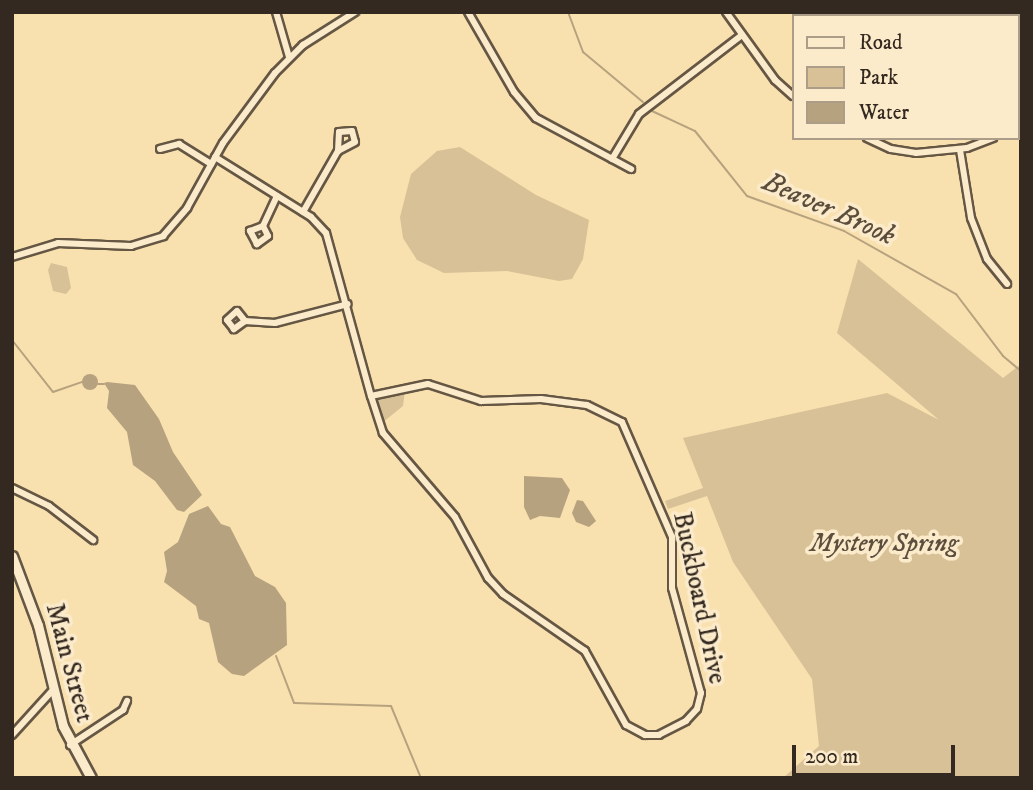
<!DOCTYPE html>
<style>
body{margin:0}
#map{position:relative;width:1033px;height:790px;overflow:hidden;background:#f9e0af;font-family:"IM FELL DW Pica",serif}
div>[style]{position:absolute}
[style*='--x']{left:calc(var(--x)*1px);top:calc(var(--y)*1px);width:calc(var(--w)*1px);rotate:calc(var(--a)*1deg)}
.green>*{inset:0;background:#d8c197}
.water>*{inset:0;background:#b6a27e}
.round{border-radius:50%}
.stream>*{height:2px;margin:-1px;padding:0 1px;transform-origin:1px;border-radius:1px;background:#b6a27e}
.roads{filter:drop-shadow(2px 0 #655744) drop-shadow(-2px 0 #655744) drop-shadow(0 2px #655744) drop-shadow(0 -2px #655744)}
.minor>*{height:6px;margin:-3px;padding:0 3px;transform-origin:3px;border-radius:3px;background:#fbebcb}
.secondary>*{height:9px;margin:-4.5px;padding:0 4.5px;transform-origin:4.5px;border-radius:4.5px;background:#fbebcb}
span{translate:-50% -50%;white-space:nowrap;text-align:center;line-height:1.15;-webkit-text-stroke:7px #fbebcb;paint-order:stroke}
.park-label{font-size:26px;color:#5d4f3e;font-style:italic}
.street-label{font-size:26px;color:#342920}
.water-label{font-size:28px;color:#5b4d3c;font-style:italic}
.frame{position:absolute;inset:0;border:14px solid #342920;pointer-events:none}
.legend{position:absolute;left:792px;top:14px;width:228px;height:126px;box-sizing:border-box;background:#fbebcb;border:2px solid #ab9d87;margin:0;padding:9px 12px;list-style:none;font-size:21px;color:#342920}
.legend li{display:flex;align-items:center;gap:14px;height:35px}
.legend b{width:35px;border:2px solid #ab9d87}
.scale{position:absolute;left:792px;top:745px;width:163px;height:32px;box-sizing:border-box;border:4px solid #342920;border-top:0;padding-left:9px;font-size:21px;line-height:24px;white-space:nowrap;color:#342920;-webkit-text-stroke:5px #fbebcb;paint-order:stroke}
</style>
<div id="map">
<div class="green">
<div style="clip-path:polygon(460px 147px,536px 195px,589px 220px,583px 259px,572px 279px,559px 281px,507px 271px,444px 273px,417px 260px,403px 238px,400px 217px,411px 174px,437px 151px)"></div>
<div style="clip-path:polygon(858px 259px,1003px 378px,1021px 364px,1021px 778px,783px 778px,819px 746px,812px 679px,733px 562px,707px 496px,668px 509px,665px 501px,703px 488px,683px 438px,887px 393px,939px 420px,837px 333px)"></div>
<div style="clip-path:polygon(51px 263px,67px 267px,71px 288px,66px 294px,53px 291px,48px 270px)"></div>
<div style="clip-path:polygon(405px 390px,403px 406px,382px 423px,377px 399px)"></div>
</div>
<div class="water">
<div class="round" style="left:82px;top:374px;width:16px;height:16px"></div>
<div style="clip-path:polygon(107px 382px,135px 385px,159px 419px,173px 452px,202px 495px,184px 512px,177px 510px,155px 481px,133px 465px,127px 432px,107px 408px,109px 391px,104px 383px)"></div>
<div style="clip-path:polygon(524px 476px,562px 478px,570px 490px,560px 518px,540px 516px,530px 520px,524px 507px)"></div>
<div style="clip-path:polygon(577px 500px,583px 501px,596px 521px,589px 527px,576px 522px,572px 513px)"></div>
<div style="clip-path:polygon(208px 506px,221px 524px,230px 527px,255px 576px,275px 587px,286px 603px,287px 645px,244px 676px,232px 674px,218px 662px,209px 623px,199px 619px,196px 606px,164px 582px,167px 571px,164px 552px,178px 542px,189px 514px)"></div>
</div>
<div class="stream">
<div style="--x:568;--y:12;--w:43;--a:69.4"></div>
<div style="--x:583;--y:52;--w:78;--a:39.8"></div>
<div style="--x:652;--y:111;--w:47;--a:24.9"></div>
<div style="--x:695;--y:131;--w:83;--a:51.3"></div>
<div style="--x:747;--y:196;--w:103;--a:19.8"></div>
<div style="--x:844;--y:231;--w:129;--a:29.4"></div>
<div style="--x:956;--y:294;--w:78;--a:52.8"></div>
<div style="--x:1003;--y:356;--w:23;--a:40"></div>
<div style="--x:12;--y:340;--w:66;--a:51.7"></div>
<div style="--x:53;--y:392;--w:31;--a:-19"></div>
<div style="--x:98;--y:384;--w:6;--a:0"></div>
<div style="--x:276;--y:656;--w:50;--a:69"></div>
<div style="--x:294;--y:703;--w:97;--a:1.8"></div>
<div style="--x:391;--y:706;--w:78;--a:67.4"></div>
</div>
<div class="roads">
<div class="minor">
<div style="--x:276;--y:12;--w:47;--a:73.9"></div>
<div style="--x:468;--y:12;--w:92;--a:60.1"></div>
<div style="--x:514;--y:92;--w:34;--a:50"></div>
<div style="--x:536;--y:118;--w:108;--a:28.2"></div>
<div style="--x:726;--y:12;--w:84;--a:54.2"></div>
<div style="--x:775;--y:80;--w:24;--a:42"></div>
<div style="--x:1017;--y:121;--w:5;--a:-37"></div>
<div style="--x:867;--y:138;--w:26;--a:25"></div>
<div style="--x:891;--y:149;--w:25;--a:9"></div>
<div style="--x:916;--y:153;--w:51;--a:-5.6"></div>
<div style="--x:967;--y:148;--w:28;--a:-21"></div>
<div style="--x:160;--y:149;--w:20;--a:-15"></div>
<div style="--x:179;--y:144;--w:38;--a:32"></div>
<div style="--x:960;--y:150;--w:69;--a:80.8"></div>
<div style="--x:971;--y:218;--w:44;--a:68.7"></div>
<div style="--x:987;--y:259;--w:32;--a:51"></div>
<div style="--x:215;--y:157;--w:113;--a:32"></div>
<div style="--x:311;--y:217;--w:22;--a:47"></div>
<div style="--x:326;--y:233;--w:169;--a:74.6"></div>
<div style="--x:371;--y:396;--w:58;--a:-11.9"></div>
<div style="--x:428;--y:384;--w:56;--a:17.8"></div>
<div style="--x:481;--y:401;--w:60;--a:-1.9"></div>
<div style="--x:541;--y:399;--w:46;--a:7.4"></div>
<div style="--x:587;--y:405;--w:39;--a:26"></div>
<div style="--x:622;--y:422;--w:125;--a:66.5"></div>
<div style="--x:672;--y:537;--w:51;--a:90"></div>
<div style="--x:672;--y:588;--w:109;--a:74.6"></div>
<div style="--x:701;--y:693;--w:16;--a:104"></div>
<div style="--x:697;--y:709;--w:16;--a:133"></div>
<div style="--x:686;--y:721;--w:30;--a:153"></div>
<div style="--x:659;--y:735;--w:14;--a:180"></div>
<div style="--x:645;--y:735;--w:21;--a:-152"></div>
<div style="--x:626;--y:725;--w:85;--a:-119"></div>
<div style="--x:585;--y:651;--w:100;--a:-145.2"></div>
<div style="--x:503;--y:594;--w:22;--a:-133"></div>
<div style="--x:488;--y:578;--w:69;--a:-118.4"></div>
<div style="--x:455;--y:517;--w:111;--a:-130.6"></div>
<div style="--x:383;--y:433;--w:39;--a:-108"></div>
<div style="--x:612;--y:159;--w:52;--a:-59"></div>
<div style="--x:639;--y:114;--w:130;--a:-37.5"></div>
<div style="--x:303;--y:212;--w:70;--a:-60.2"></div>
<div style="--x:338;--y:151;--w:19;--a:-87"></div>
<div style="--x:339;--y:132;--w:13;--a:-4"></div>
<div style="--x:352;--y:131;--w:11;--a:75"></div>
<div style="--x:355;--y:142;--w:19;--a:152"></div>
<div style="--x:263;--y:226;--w:11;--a:63"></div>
<div style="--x:268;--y:236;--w:14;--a:144"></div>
<div style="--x:257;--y:244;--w:15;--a:-118"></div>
<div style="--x:250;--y:231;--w:14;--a:-21"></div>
<div style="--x:263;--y:226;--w:33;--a:-65"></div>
<div style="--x:12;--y:257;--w:48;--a:-16.9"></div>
<div style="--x:58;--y:243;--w:73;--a:2.4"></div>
<div style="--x:131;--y:246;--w:34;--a:-17"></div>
<div style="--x:163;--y:236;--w:37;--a:-49"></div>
<div style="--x:187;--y:208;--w:74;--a:-61"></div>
<div style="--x:223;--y:143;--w:87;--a:-53.4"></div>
<div style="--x:275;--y:73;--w:40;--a:-45"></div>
<div style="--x:303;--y:45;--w:62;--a:-32.4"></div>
<div style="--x:245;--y:321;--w:14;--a:144"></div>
<div style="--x:234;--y:329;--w:11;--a:-128"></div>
<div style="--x:227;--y:320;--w:13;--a:-42"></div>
<div style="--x:237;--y:311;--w:13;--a:51"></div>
<div style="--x:245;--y:321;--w:30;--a:4"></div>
<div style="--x:275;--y:323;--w:75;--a:-14.6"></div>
<div style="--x:12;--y:488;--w:41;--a:25.9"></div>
<div style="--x:49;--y:506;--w:56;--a:37.7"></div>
<div style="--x:12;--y:735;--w:61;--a:-47.7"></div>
<div style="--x:70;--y:745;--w:64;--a:-33.4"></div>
<div style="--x:123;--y:710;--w:10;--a:-66"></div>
</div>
<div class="secondary">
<div style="--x:12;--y:556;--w:74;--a:69.4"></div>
<div style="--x:38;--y:625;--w:104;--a:76.1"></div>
<div style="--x:63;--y:726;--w:59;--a:61.7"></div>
</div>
</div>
<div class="park-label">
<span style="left:884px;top:544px">Mystery Spring</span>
</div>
<div class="street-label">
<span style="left:699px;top:598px;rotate:78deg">Buckboard Drive</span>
<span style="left:69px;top:663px;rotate:75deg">Main Street</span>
</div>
<div class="water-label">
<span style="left:829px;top:209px;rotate:24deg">Beaver Brook</span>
</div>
<div class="frame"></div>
<ul class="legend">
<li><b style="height:9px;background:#fbebcb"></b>Road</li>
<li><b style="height:19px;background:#d8c197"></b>Park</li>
<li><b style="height:19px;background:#b6a27e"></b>Water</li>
</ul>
<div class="scale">200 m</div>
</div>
